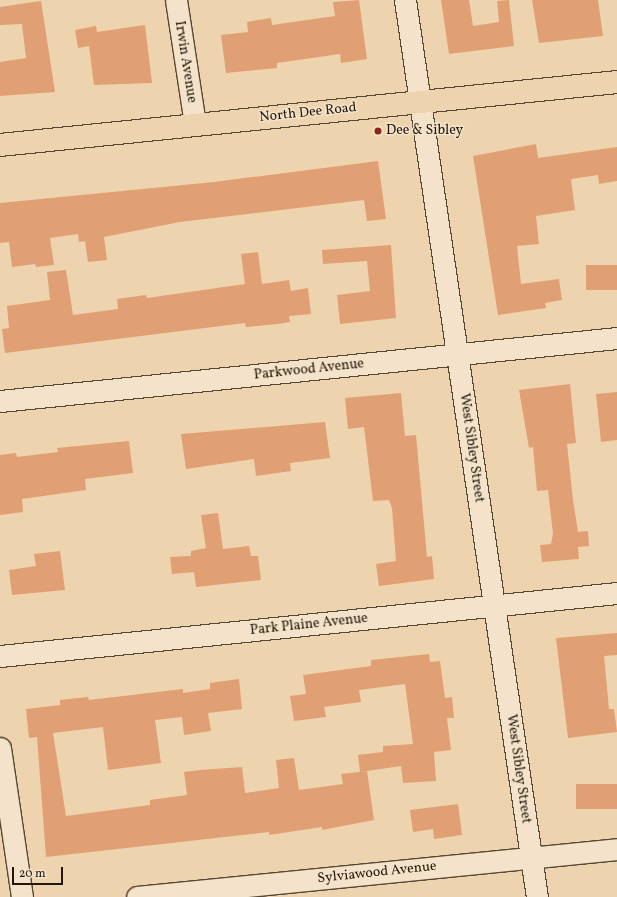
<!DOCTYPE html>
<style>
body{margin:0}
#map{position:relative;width:617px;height:897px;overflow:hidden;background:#eed4ae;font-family:Vollkorn,serif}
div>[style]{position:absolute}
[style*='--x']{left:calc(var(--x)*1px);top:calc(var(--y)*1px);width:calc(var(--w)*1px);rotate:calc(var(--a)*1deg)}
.building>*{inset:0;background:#e19f74;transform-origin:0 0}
.roads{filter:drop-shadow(1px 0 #544734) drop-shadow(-1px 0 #544734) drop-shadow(0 1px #544734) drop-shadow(0 -1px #544734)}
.minor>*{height:21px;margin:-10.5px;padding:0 10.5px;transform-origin:10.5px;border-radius:10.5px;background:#f4e3ca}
.major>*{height:22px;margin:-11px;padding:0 11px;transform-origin:11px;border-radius:11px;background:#eed4ae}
.dots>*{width:11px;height:11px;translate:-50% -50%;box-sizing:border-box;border:2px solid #f4e3ca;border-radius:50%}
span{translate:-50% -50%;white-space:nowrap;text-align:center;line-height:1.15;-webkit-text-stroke:3px #f4e3ca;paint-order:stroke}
.street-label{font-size:14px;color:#21180b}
.poi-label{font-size:14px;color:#21180b}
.left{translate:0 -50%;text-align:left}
.scale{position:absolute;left:12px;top:867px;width:51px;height:18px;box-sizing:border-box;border:2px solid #21180b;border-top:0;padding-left:5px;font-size:12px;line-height:14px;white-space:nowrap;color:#21180b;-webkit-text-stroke:3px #f4e3ca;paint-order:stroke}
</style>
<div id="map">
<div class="building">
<div style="clip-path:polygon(359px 0,367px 59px,341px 63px,340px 54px,277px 63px,277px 68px,226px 73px,221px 35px,248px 32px,247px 22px,271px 18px,272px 25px,335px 16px,333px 2px)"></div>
<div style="clip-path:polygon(441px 0,469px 0,473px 26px,499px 22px,497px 1px,509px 0,514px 46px,449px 54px)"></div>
<div style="clip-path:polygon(532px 0,598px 0,603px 36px,539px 43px)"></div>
<div style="clip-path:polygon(41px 1px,55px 92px,0 96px,0 62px,26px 58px,22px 24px,0 25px,0 7px)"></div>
<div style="clip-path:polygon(145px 25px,152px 83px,94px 85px,89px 46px,78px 48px,75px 30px,96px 26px,97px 32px)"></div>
<div style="clip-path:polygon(536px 144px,538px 158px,617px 147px,617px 181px,599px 184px,598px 175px,571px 179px,575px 210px,536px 216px,539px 244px,517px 246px,521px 284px,559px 279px,562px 300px,545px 303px,546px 308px,498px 315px,473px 156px)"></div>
<div style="clip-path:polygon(378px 161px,386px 219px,367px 221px,364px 200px,180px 222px,104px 237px,107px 260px,88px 262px,85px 241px,79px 242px,78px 234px,50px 238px,54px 265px,36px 267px,35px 264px,12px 267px,9px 242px,0 243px,0 203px,214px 182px)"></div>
<div style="clip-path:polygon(391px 245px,396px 318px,340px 324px,337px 295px,370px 291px,367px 261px,323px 264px,322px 250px)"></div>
<div style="clip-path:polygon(258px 252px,262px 284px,289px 280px,291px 291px,308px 288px,311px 314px,289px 316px,290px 322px,278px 324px,246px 327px,245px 323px,5px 353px,2px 329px,9px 328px,7px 306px,50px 300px,47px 272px,66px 270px,73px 315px,118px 309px,117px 299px,146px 295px,147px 298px,245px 284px,241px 254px)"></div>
<div style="left:617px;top:265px;width:25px;height:31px;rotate:90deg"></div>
<div style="clip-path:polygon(570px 384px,576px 443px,567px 444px,573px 500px,578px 532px,588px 531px,589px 546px,578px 547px,579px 559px,542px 562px,540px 545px,551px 544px,553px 534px,548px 490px,537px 491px,533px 447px,529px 448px,519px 390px)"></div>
<div style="clip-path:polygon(617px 392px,617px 440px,601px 442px,596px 394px)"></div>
<div style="clip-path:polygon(401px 393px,405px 436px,416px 435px,427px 557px,432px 556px,434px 579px,379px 586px,376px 564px,396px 561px,392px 508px,389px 500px,373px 501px,364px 427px,348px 429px,345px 398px)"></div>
<div style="clip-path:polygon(325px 422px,330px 458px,290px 463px,291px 471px,256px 476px,254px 459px,186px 469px,181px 434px)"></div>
<div style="clip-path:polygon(129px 441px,133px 473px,85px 479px,86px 490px,22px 499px,23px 512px,0 515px,0 455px,16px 453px,17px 457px,58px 452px,57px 448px)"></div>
<div style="clip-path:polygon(218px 513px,223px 549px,249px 546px,251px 556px,258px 556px,261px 580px,196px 587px,194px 572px,172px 574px,170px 557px,191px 556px,191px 551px,206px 548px,201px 515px)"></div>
<div style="clip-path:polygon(60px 551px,65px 590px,12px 595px,9px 570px,36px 566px,34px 554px)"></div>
<div style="clip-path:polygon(617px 633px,617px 655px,604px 656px,609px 709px,614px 709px,617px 732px,568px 738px,556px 638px)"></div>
<div style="clip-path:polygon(429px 654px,430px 662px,440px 661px,445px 698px,452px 697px,454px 718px,447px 718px,451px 750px,434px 752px,436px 781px,403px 783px,401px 766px,360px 772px,358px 755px,383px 752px,383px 746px,413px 744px,405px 684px,359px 690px,361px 702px,324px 707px,326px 717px,294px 721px,290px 696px,306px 694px,303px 675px,371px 666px,371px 660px)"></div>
<div style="clip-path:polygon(239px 679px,242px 709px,208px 713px,211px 731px,184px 735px,182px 717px,155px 720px,161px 763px,108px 770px,103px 727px,53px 733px,66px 816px,150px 805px,150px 800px,187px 795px,184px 772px,200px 770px,242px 767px,245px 793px,279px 788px,276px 760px,294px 758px,299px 790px,343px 784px,341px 774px,367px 771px,374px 820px,322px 830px,322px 827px,269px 835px,269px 832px,46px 857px,37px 737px,29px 738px,26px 709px,60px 705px,60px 700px,88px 697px,89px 700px,183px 689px,183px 693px,210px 689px,210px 683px)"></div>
<div style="left:617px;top:784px;width:25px;height:41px;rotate:90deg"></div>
<div style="clip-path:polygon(458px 804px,462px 835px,434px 839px,433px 829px,413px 832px,410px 810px)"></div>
</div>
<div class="roads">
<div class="minor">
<div style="--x:176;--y:0;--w:125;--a:81.3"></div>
<div style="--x:405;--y:0;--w:907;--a:81.63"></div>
<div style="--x:0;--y:401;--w:620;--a:-5.83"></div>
<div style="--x:0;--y:656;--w:620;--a:-5.83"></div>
<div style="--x:0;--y:748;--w:151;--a:81.6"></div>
<div style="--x:137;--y:897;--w:482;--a:-5.7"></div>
</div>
<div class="major">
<div style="--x:0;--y:145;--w:620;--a:-5.83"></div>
</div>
</div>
<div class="dots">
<div style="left:378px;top:131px;background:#8f2418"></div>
</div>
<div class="street-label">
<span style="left:185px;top:62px;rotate:81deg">Irwin Avenue</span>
<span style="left:308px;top:113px;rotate:-6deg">North Dee Road</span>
<span style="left:309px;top:370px;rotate:-6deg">Parkwood Avenue</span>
<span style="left:471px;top:448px;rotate:82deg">West Sibley Street</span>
<span style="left:309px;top:625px;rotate:-6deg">Park Plaine Avenue</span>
<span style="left:518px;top:769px;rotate:82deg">West Sibley Street</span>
<span style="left:377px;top:873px;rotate:-6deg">Sylviawood Avenue</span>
</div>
<div class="poi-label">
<span class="left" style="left:386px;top:131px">Dee &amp; Sibley</span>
</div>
<div class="scale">20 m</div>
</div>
